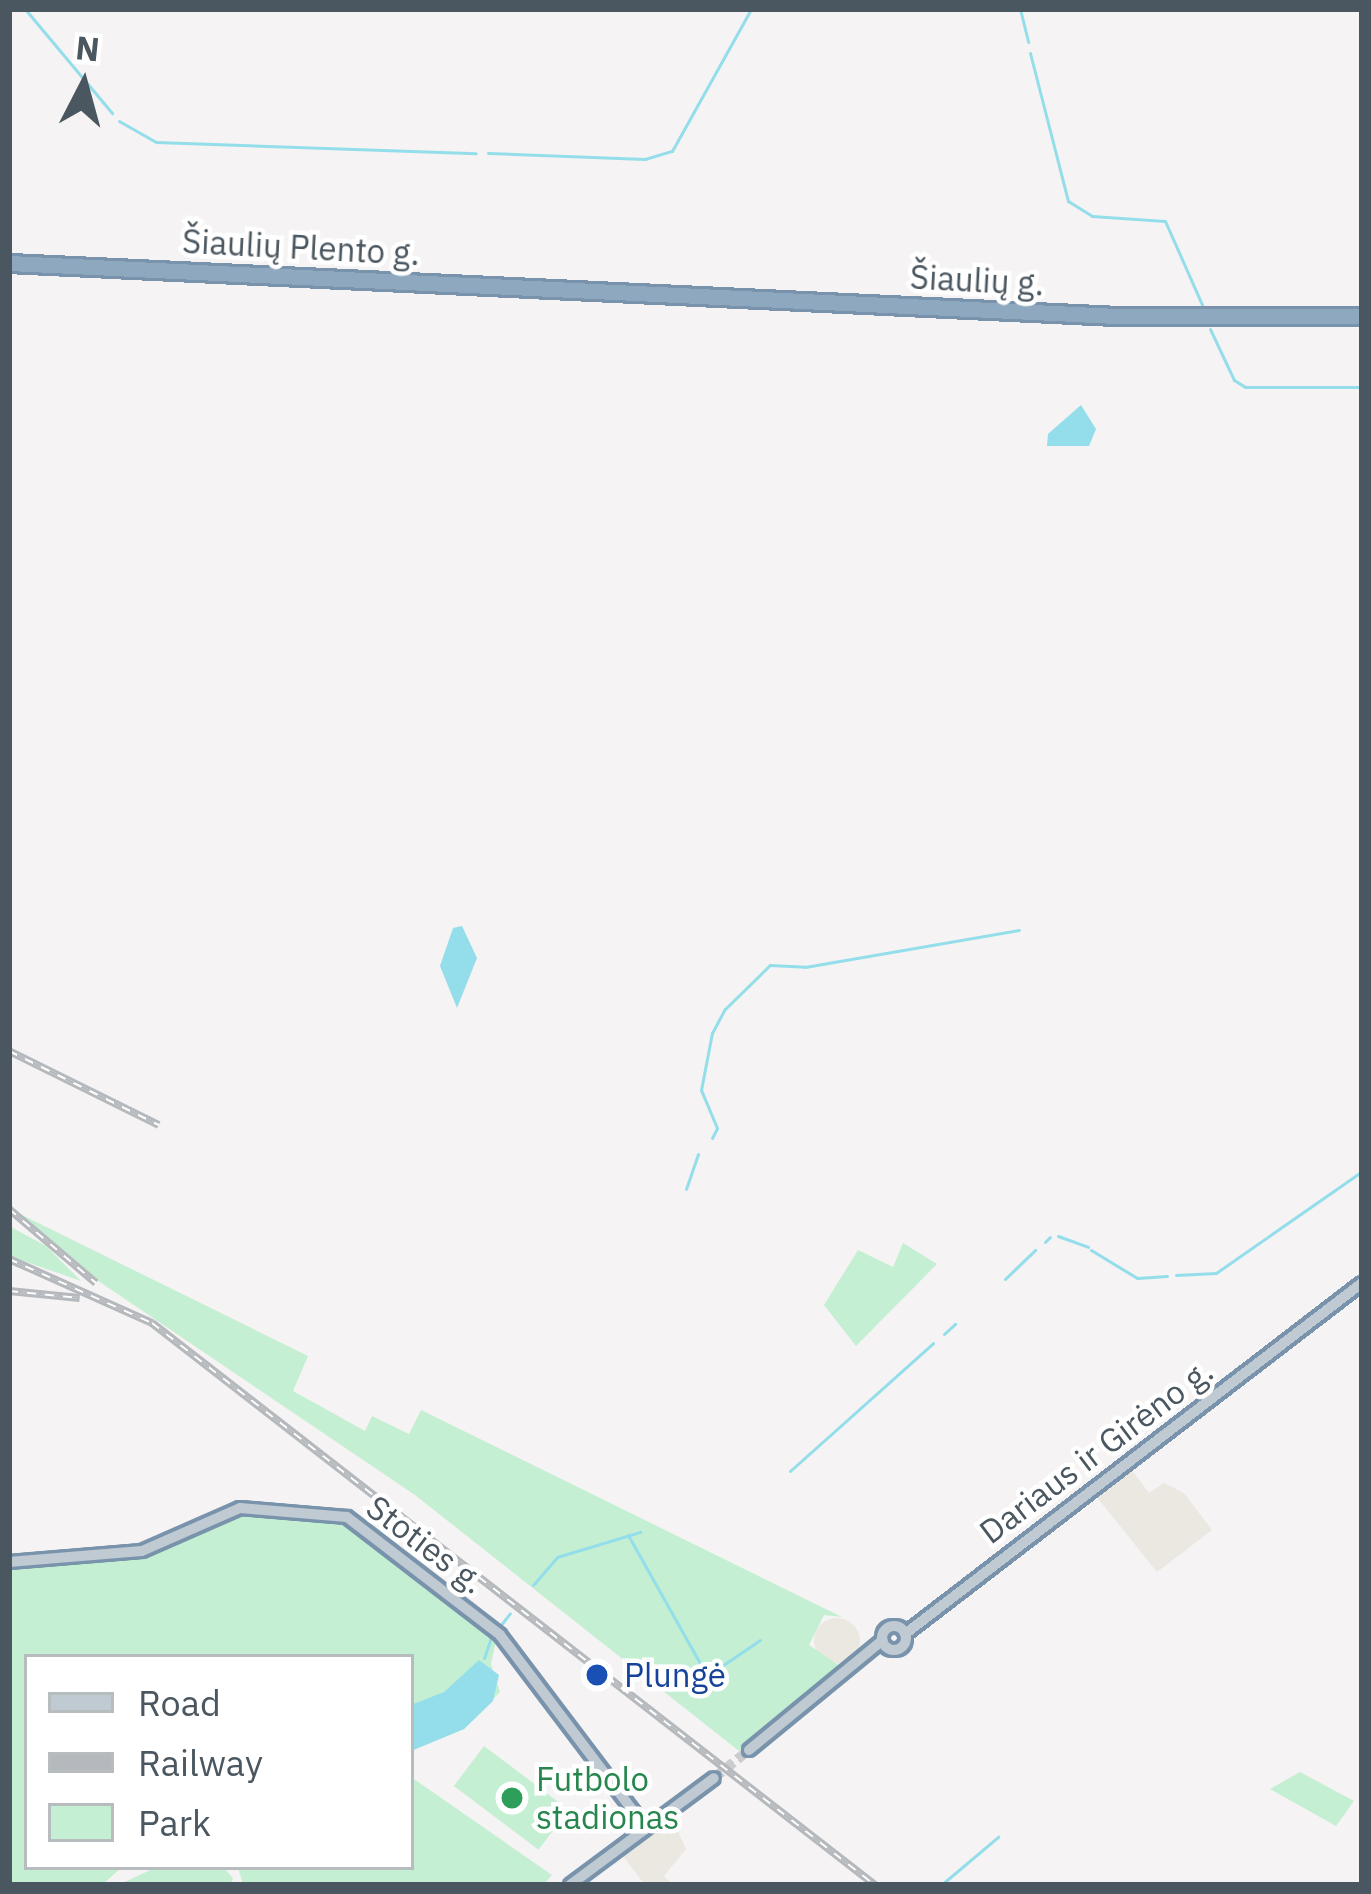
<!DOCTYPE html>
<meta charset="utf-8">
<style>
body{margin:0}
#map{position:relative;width:1371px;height:1894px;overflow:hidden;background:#f5f3f3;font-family:"IBM Plex Sans",sans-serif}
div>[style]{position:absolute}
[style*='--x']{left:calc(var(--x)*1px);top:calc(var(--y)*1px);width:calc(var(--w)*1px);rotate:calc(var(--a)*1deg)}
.commercial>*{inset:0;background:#eae8e1}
.round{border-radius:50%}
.green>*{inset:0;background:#c4efd2;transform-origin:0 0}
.water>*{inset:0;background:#93deea}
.stream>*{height:3px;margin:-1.5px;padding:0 1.5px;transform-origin:1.5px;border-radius:1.5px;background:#93deea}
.secondary-tunnel>*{height:10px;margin-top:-5px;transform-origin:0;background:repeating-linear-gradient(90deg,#caccce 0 10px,transparent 0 15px)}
.roads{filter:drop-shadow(3px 0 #7893ab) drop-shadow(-3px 0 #7893ab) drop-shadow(0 3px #7893ab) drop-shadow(0 -3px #7893ab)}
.secondary>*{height:10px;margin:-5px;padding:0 5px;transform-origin:5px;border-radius:5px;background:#c0cad3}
.secondary>.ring{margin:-5px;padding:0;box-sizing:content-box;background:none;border:10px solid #c0cad3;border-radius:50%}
.highway>*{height:15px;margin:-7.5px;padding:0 7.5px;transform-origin:7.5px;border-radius:7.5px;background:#8da8bf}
.rail>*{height:8px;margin-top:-4px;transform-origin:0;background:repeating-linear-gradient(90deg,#fff 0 9px,#b5b8bc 0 18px);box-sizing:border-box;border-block:3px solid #b5b8bc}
.dots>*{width:33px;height:33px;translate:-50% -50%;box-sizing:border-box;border:6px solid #fff;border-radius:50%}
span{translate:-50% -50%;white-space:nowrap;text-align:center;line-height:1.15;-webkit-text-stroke:9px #fff;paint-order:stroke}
.street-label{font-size:33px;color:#4b5760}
.transit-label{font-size:33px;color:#164399}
.left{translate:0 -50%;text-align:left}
.leisure-label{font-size:33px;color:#27864d}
.frame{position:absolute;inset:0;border:12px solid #4b5760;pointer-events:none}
.legend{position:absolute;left:24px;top:1654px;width:390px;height:216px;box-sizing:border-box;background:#fff;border:3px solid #b7bcbf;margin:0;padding:15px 21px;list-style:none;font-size:36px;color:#4b5760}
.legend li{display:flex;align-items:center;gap:24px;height:60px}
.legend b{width:60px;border:3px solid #b7bcbf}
.north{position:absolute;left:24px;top:24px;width:120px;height:120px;-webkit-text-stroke:9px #fff;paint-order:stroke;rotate:6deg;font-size:33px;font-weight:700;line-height:48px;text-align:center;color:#4b5760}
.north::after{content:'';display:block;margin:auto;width:42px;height:54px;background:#4b5760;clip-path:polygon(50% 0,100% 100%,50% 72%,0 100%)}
</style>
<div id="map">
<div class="commercial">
<div style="clip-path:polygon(1128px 1465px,1149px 1493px,1164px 1483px,1184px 1493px,1212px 1530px,1157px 1572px,1092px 1491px)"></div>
<div class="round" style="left:814px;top:1618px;width:46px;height:46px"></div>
<div style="clip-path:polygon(663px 1822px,675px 1825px,686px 1849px,664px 1876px,673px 1885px,645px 1885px,621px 1853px)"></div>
</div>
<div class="green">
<div style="clip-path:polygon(22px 1215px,308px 1356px,293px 1391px,365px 1431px,372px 1416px,409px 1434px,421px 1410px,842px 1617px,824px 1615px,809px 1645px,844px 1669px,739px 1751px,415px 1495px,85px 1272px)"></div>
<div style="clip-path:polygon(9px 1226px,46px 1246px,81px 1281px,9px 1256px)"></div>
<div style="clip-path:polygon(903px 1243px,937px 1264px,856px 1346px,824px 1305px,858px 1250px,893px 1267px)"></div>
<div style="clip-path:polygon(237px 1513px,330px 1515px,350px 1523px,497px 1636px,491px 1664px,500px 1692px,464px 1729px,411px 1751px,411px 1657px,27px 1657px,27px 1867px,122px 1867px,102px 1885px,9px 1885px,9px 1567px,147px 1554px)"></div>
<div style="left:484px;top:1746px;width:106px;height:50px;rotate:37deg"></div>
<div style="clip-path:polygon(1300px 1772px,1354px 1801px,1336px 1826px,1270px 1789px)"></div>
<div style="clip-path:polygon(411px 1777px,552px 1875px,543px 1885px,243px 1885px,238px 1867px,411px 1867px)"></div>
<div style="clip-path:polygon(157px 1867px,223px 1867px,233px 1878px,230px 1885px,118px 1885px)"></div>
</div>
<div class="water">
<div style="clip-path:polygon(1081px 405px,1096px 429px,1089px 446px,1047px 446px,1048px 434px)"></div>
<div style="clip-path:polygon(462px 926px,477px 958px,457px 1008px,440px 966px,453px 928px)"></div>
<div style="clip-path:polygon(479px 1660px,499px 1675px,493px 1701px,464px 1729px,411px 1751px,411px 1705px,444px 1692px)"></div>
</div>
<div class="stream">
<div style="--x:25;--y:9;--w:136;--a:50.1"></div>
<div style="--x:1020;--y:9;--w:34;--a:76"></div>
<div style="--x:1030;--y:53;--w:153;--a:75.6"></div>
<div style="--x:1068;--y:201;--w:28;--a:32"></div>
<div style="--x:1092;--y:216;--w:73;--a:3.9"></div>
<div style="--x:1165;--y:221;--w:96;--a:66.1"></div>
<div style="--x:119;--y:121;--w:43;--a:29.6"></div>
<div style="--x:156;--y:142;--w:320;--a:2"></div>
<div style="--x:488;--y:153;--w:157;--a:2.2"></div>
<div style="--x:645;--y:159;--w:28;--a:-17"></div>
<div style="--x:672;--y:151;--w:162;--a:-60.9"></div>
<div style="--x:1210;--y:329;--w:56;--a:64.8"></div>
<div style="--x:1234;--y:380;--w:13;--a:32"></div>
<div style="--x:1245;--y:387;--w:117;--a:0"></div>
<div style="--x:712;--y:1138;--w:11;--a:-63"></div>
<div style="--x:717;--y:1128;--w:41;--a:-112.8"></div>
<div style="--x:701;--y:1090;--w:58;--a:-79.1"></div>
<div style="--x:712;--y:1033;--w:27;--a:-62"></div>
<div style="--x:725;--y:1009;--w:63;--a:-44.4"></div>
<div style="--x:770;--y:965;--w:35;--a:3"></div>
<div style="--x:805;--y:967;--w:217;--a:-9.8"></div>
<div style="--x:686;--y:1189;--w:37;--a:-71"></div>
<div style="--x:1058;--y:1236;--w:32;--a:20"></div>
<div style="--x:1045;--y:1242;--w:7;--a:-45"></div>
<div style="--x:1091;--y:1250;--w:54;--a:31.3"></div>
<div style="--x:1137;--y:1278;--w:30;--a:-4"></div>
<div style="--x:1176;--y:1275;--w:40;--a:-2.9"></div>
<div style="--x:1216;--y:1273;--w:178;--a:-34.9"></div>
<div style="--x:1005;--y:1279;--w:42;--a:-44"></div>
<div style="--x:944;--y:1334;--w:15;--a:-42"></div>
<div style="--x:790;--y:1471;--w:192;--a:-41.8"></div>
<div style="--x:628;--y:1535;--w:162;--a:60.7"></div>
<div style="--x:707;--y:1676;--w:64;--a:-34.2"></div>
<div style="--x:533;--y:1585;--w:37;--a:-49"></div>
<div style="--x:557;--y:1557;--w:87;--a:-16.8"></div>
<div style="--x:500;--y:1626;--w:16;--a:-52"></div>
<div style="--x:484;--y:1658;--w:21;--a:-71"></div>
<div style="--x:941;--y:1885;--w:75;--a:-40.1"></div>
</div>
<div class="secondary-tunnel">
<div style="--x:714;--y:1778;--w:45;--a:-38.7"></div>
</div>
<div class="roads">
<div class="secondary">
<div style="--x:9;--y:1562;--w:133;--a:-4.7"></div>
<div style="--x:142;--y:1551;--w:107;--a:-23.7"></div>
<div style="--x:240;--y:1508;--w:107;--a:4.8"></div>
<div style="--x:347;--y:1517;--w:193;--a:37.6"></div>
<div style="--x:500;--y:1635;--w:242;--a:52.9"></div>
<div class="ring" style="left:882px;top:1626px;width:14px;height:14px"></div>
<div style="--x:905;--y:1634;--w:576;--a:-37.53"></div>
<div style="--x:749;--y:1750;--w:173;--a:-39.4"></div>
<div style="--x:570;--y:1885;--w:179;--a:-36.6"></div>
</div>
<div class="highway">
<div style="--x:9;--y:263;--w:1107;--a:2.74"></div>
<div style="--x:1115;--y:316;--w:247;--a:0"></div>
</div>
</div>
<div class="rail">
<div style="--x:9;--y:1051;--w:167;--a:26.3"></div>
<div style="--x:9;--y:1209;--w:114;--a:40.4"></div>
<div style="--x:9;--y:1259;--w:157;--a:24.1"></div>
<div style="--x:152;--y:1323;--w:916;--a:37.86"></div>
<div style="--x:9;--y:1291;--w:71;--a:5.6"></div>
</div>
<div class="dots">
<div style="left:597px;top:1675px;background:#1a4fb4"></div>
<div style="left:512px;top:1798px;background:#2e9e5b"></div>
</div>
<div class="street-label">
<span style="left:301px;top:247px;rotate:3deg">Šiaulių Plento g.</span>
<span style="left:977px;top:280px;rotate:3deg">Šiaulių g.</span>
<span style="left:1096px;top:1451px;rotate:-37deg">Dariaus ir Girėno g.</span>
<span style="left:426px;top:1544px;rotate:37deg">Stoties g.</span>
</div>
<div class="transit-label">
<span class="left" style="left:624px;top:1675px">Plungė</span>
</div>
<div class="leisure-label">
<span class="left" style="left:536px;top:1798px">Futbolo<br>stadionas</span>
</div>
<div class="frame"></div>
<ul class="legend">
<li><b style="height:15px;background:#c0cad3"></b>Road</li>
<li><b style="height:15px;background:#b5b8bc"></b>Railway</li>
<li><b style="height:33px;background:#c4efd2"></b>Park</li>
</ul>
<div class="north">N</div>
</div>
